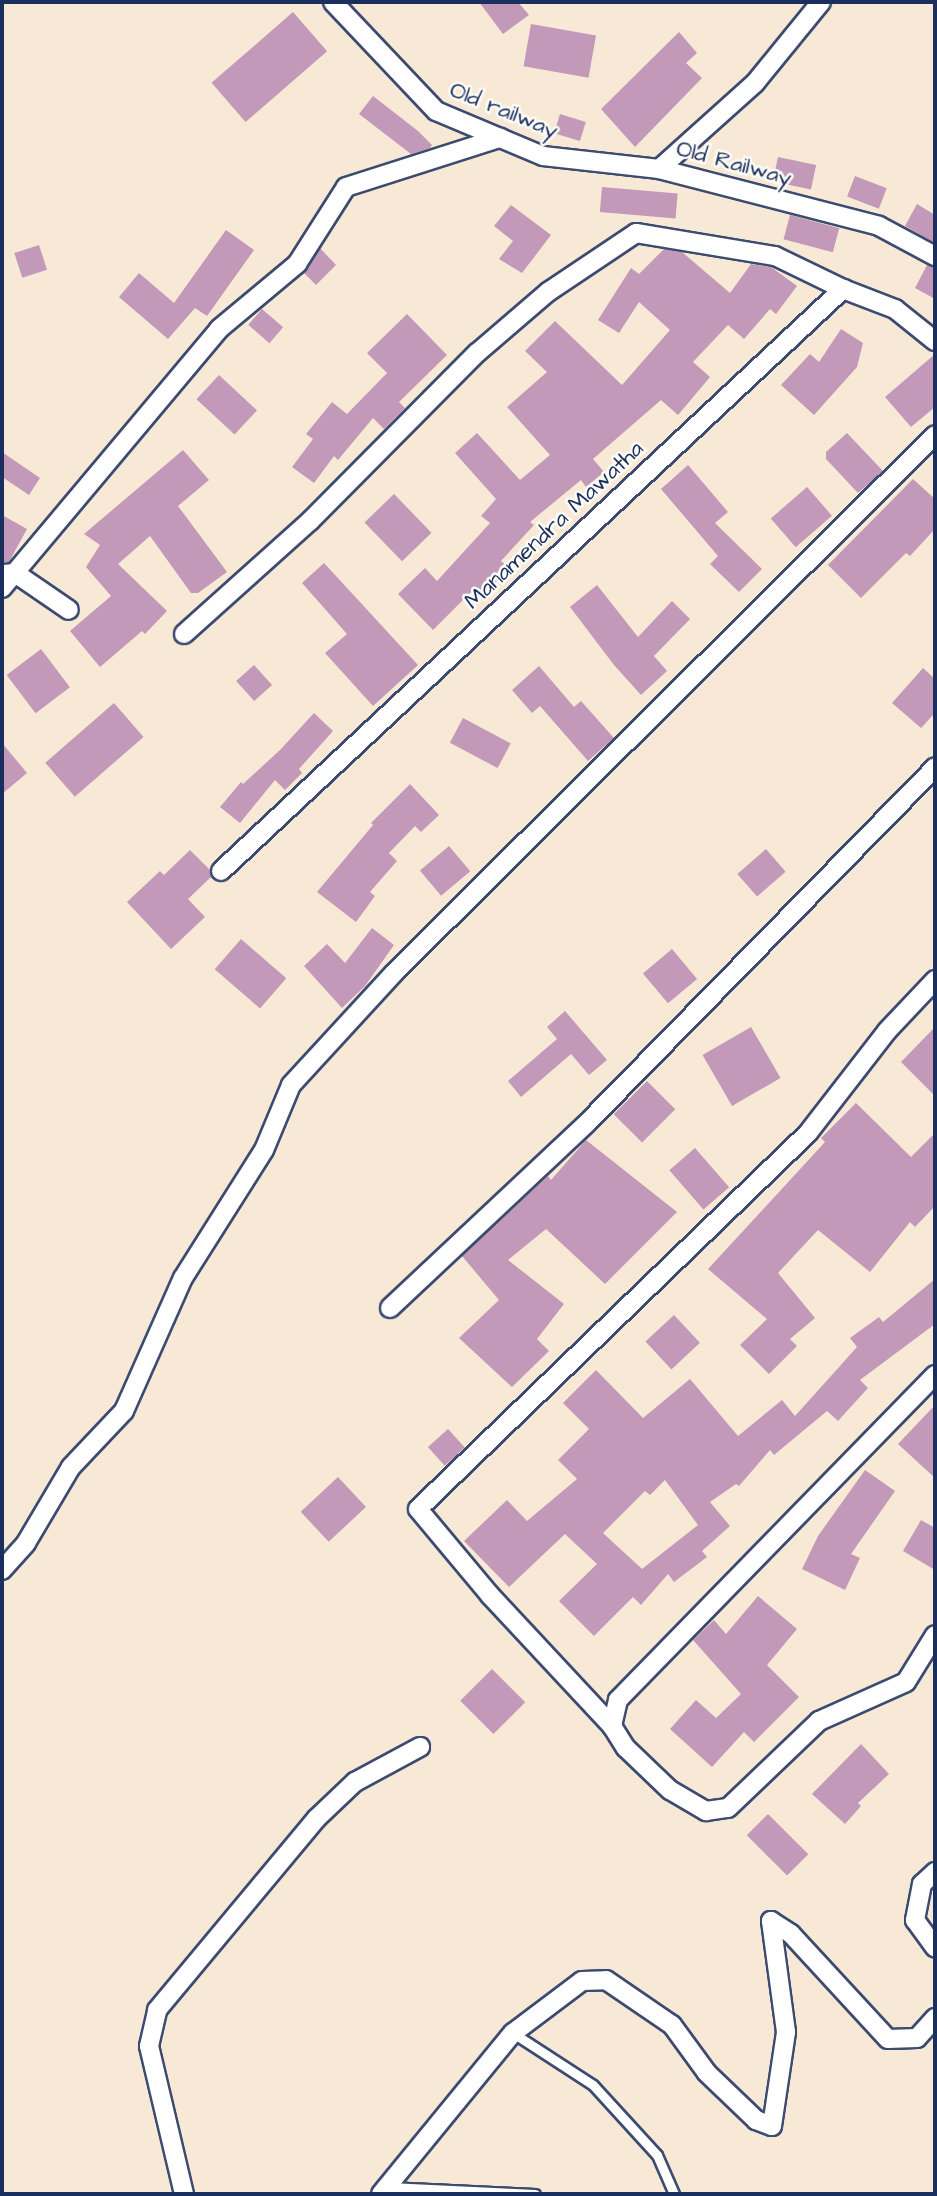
<!DOCTYPE html>
<style>
body{margin:0}
#map{position:relative;width:937px;height:2196px;overflow:hidden;background:#f8e9d7;font-family:"Architects Daughter",sans-serif}
div>[style]{position:absolute}
[style*='--x']{left:calc(var(--x)*1px);top:calc(var(--y)*1px);width:calc(var(--w)*1px);rotate:calc(var(--a)*1deg)}
.building>*{inset:0;background:#c299b8;transform-origin:0 0}
.roads{filter:drop-shadow(2px 0 #3c4b70) drop-shadow(-2px 0 #3c4b70) drop-shadow(0 2px #3c4b70) drop-shadow(0 -2px #3c4b70)}
.lane>*{height:9px;margin:-4.5px;padding:0 4.5px;transform-origin:4.5px;border-radius:4.5px;background:#fff}
.street>*{height:18px;margin:-9px;padding:0 9px;transform-origin:9px;border-radius:9px;background:#fff}
span{translate:-50% -50%;white-space:nowrap;text-align:center;line-height:1.15;-webkit-text-stroke:5px #fdfcf7;paint-order:stroke}
.street-label{font-size:23px;color:#1b2f5e}
.frame{position:absolute;inset:0;border:4px solid #1b2f5e;pointer-events:none}
</style>
<div id="map">
<div class="building">
<div style="clip-path:polygon(479px 2px,518px 2px,529px 15px,503px 34px)"></div>
<div style="left:293px;top:12px;width:52px;height:108px;rotate:49deg"></div>
<div style="left:531px;top:24px;width:66px;height:43px;rotate:10deg"></div>
<div style="clip-path:polygon(679px 32px,697px 53px,686px 63px,702px 78px,635px 147px,601px 109px)"></div>
<div style="clip-path:polygon(373px 96px,418px 131px,432px 145px,430px 148px,411px 154px,359px 114px)"></div>
<div style="left:560px;top:114px;width:27px;height:20px;rotate:17deg"></div>
<div style="left:778px;top:157px;width:39px;height:25px;rotate:12deg"></div>
<div style="left:855px;top:176px;width:34px;height:22px;rotate:21deg"></div>
<div style="left:602px;top:187px;width:76px;height:25px;rotate:5deg"></div>
<div style="clip-path:polygon(917px 204px,935px 215px,935px 243px,905px 226px)"></div>
<div style="clip-path:polygon(511px 205px,551px 235px,522px 273px,499px 259px,513px 241px,494px 226px)"></div>
<div style="left:790px;top:215px;width:51px;height:25px;rotate:15deg"></div>
<div style="clip-path:polygon(226px 230px,254px 250px,207px 316px,195px 308px,168px 339px,119px 297px,139px 273px,174px 303px)"></div>
<div style="left:39px;top:245px;width:26px;height:26px;rotate:72deg"></div>
<div style="clip-path:polygon(320px 248px,336px 265px,316px 285px,304px 273px)"></div>
<div style="clip-path:polygon(664px 249px,682px 252px,730px 293px,751px 264px,771px 267px,797px 286px,776px 314px,770px 309px,744px 339px,728px 325px,693px 362px,710px 377px,678px 415px,661px 400px,593px 459px,604px 472px,586px 487px,581px 480px,530px 522px,534px 525px,501px 561px,509px 568px,484px 594px,476px 587px,433px 630px,398px 594px,425px 568px,437px 581px,490px 523px,481px 516px,496px 499px,455px 453px,477px 433px,520px 480px,550px 455px,507px 407px,547px 372px,525px 351px,555px 321px,622px 385px,670px 330px,639px 302px,619px 333px,598px 320px,631px 268px,639px 274px)"></div>
<div style="clip-path:polygon(927px 265px,935px 267px,935px 299px,915px 288px)"></div>
<div style="left:262px;top:309px;width:28px;height:21px;rotate:41deg"></div>
<div style="clip-path:polygon(407px 314px,447px 355px,399px 402px,405px 408px,384px 429px,373px 418px,338px 460px,334px 456px,314px 483px,292px 467px,313px 439px,306px 434px,332px 402px,347px 414px,387px 373px,367px 353px)"></div>
<div style="clip-path:polygon(841px 329px,863px 343px,857px 367px,814px 415px,781px 385px,810px 354px,819px 362px)"></div>
<div style="clip-path:polygon(935px 354px,935px 407px,911px 427px,885px 397px)"></div>
<div style="left:219px;top:375px;width:52px;height:33px;rotate:43deg"></div>
<div style="clip-path:polygon(847px 433px,883px 471px,858px 493px,826px 459px,826px 452px)"></div>
<div style="clip-path:polygon(183px 450px,209px 480px,178px 506px,227px 572px,198px 593px,191px 593px,150px 536px,118px 564px,167px 611px,145px 634px,142px 631px,100px 667px,70px 631px,111px 596px,86px 567px,100px 545px,84px 534px)"></div>
<div style="clip-path:polygon(2px 452px,40px 478px,29px 495px,2px 477px)"></div>
<div style="clip-path:polygon(688px 465px,728px 512px,715px 523px,762px 569px,739px 592px,710px 564px,718px 556px,661px 489px)"></div>
<div style="clip-path:polygon(913px 479px,935px 499px,935px 529px,910px 556px,906px 553px,861px 598px,828px 565px)"></div>
<div style="left:807px;top:487px;width:38px;height:48px;rotate:49deg"></div>
<div style="left:394px;top:494px;width:54px;height:41px;rotate:46deg"></div>
<div style="clip-path:polygon(2px 515px,27px 529px,9px 562px,2px 563px)"></div>
<div style="clip-path:polygon(324px 563px,418px 665px,373px 706px,325px 653px,347px 634px,302px 583px)"></div>
<div style="clip-path:polygon(597px 585px,638px 637px,672px 601px,690px 619px,654px 656px,667px 671px,641px 695px,614px 665px,570px 607px)"></div>
<div style="left:41px;top:649px;width:48px;height:43px;rotate:53deg"></div>
<div style="left:254px;top:665px;width:27px;height:24px;rotate:48deg"></div>
<div style="clip-path:polygon(539px 666px,574px 707px,581px 701px,614px 738px,588px 761px,540px 706px,532px 713px,512px 690px)"></div>
<div style="clip-path:polygon(923px 668px,935px 679px,935px 713px,921px 728px,892px 703px)"></div>
<div style="left:114px;top:703px;width:45px;height:91px;rotate:49deg"></div>
<div style="clip-path:polygon(314px 713px,333px 731px,299px 769px,302px 773px,285px 790px,275px 780px,240px 823px,220px 807px,241px 782px,243px 784px,280px 750px)"></div>
<div style="left:463px;top:718px;width:54px;height:28px;rotate:28deg"></div>
<div style="clip-path:polygon(2px 743px,27px 773px,2px 794px)"></div>
<div style="clip-path:polygon(410px 784px,439px 815px,421px 832px,415px 826px,389px 853px,397px 861px,370px 892px,375px 896px,356px 922px,317px 892px,373px 825px,371px 823px)"></div>
<div style="left:449px;top:846px;width:33px;height:38px;rotate:50deg"></div>
<div style="left:766px;top:849px;width:30px;height:38px;rotate:49deg"></div>
<div style="clip-path:polygon(190px 850px,210px 870px,211px 877px,188px 899px,205px 917px,171px 949px,127px 902px,160px 871px,164px 875px)"></div>
<div style="clip-path:polygon(372px 928px,394px 945px,365px 986px,342px 1008px,304px 966px,327px 944px,345px 963px)"></div>
<div style="left:241px;top:939px;width:60px;height:40px;rotate:41deg"></div>
<div style="left:672px;top:949px;width:39px;height:38px;rotate:50deg"></div>
<div style="clip-path:polygon(565px 1011px,607px 1060px,589px 1075px,571px 1054px,521px 1097px,508px 1081px,557px 1039px,547px 1027px)"></div>
<div style="left:751px;top:1027px;width:59px;height:56px;rotate:60deg"></div>
<div style="clip-path:polygon(935px 1027px,935px 1096px,901px 1062px)"></div>
<div style="left:647px;top:1081px;width:40px;height:47px;rotate:45deg"></div>
<div style="clip-path:polygon(856px 1103px,911px 1157px,935px 1133px,935px 1206px,915px 1227px,910px 1222px,870px 1272px,818px 1230px,778px 1273px,815px 1318px,790px 1339px,797px 1346px,769px 1374px,740px 1345px,767px 1319px,708px 1269px,825px 1142px,821px 1138px)"></div>
<div style="clip-path:polygon(586px 1140px,677px 1212px,605px 1284px,546px 1229px,508px 1260px,564px 1304px,537px 1339px,549px 1351px,512px 1387px,459px 1338px,499px 1300px,462px 1256px,548px 1176px,551px 1180px)"></div>
<div style="left:695px;top:1148px;width:52px;height:34px;rotate:49deg"></div>
<div style="clip-path:polygon(evenodd,935px 1279px,935px 1324px,860px 1380px,868px 1388px,838px 1421px,827px 1411px,774px 1455px,770px 1450px,739px 1486px,736px 1484px,710px 1502px,730px 1526px,702px 1551px,707px 1557px,674px 1582px,668px 1574px,641px 1605px,633px 1597px,594px 1636px,559px 1601px,597px 1564px,565px 1534px,509px 1587px,464px 1541px,507px 1500px,527px 1521px,577px 1479px,558px 1460px,589px 1429px,563px 1403px,596px 1370px,643px 1418px,690px 1379px,738px 1436px,782px 1400px,795px 1416px,857px 1347px,850px 1338px,879px 1317px,883px 1322px,935px 1279px,665px 1480px,698px 1525px,642px 1569px,603px 1533px,645px 1491px,650px 1495px,665px 1480px)"></div>
<div style="left:674px;top:1315px;width:38px;height:39px;rotate:47deg"></div>
<div style="clip-path:polygon(935px 1405px,935px 1478px,898px 1444px)"></div>
<div style="left:448px;top:1429px;width:25px;height:27px;rotate:48deg"></div>
<div style="clip-path:polygon(865px 1470px,895px 1491px,851px 1554px,860px 1558px,845px 1590px,802px 1569px,818px 1536px)"></div>
<div style="left:338px;top:1477px;width:41px;height:51px;rotate:47deg"></div>
<div style="clip-path:polygon(921px 1520px,935px 1528px,935px 1570px,903px 1551px)"></div>
<div style="clip-path:polygon(758px 1596px,797px 1629px,767px 1665px,799px 1697px,754px 1742px,744px 1732px,712px 1767px,670px 1729px,696px 1700px,716px 1718px,741px 1694px,693px 1640px,714px 1620px,726px 1634px)"></div>
<div style="left:492px;top:1669px;width:47px;height:45px;rotate:45deg"></div>
<div style="clip-path:polygon(861px 1744px,889px 1774px,858px 1803px,861px 1806px,845px 1824px,812px 1794px)"></div>
<div style="left:768px;top:1814px;width:57px;height:30px;rotate:45deg"></div>
</div>
<div class="roads">
<div class="lane">
<div style="--x:513;--y:2033;--w:95;--a:33"></div>
<div style="--x:593;--y:2085;--w:95;--a:47.6"></div>
<div style="--x:657;--y:2155;--w:43;--a:66.4"></div>
<div style="--x:389;--y:2187;--w:146;--a:2.7"></div>
</div>
<div class="street">
<div style="--x:333;--y:2;--w:150;--a:46.6"></div>
<div style="--x:436;--y:111;--w:116;--a:22.8"></div>
<div style="--x:543;--y:156;--w:117;--a:6.4"></div>
<div style="--x:821;--y:2;--w:104;--a:129.2"></div>
<div style="--x:755;--y:83;--w:129;--a:138.1"></div>
<div style="--x:659;--y:169;--w:227;--a:14.5"></div>
<div style="--x:879;--y:226;--w:64;--a:28.2"></div>
<div style="--x:4;--y:574;--w:11;--a:-5"></div>
<div style="--x:15;--y:573;--w:65;--a:34.4"></div>
<div style="--x:2;--y:588;--w:338;--a:-50"></div>
<div style="--x:219;--y:329;--w:102;--a:-39.8"></div>
<div style="--x:297;--y:264;--w:91;--a:-57.5"></div>
<div style="--x:346;--y:187;--w:162;--a:-17.7"></div>
<div style="--x:184;--y:634;--w:169;--a:-41.9"></div>
<div style="--x:310;--y:521;--w:237;--a:-45.2"></div>
<div style="--x:477;--y:353;--w:94;--a:-40.7"></div>
<div style="--x:548;--y:292;--w:106;--a:-33.8"></div>
<div style="--x:636;--y:233;--w:141;--a:9.4"></div>
<div style="--x:775;--y:256;--w:76;--a:25.9"></div>
<div style="--x:221;--y:871;--w:852;--a:-43.1"></div>
<div style="--x:843;--y:289;--w:56;--a:21"></div>
<div style="--x:895;--y:309;--w:51;--a:38.7"></div>
<div style="--x:390;--y:1308;--w:269;--a:-43.2"></div>
<div style="--x:586;--y:1124;--w:499;--a:-45.6"></div>
<div style="--x:935;--y:1375;--w:454;--a:134.3"></div>
<div style="--x:618;--y:1700;--w:27;--a:103"></div>
<div style="--x:612;--y:1726;--w:26;--a:58"></div>
<div style="--x:626;--y:1748;--w:61;--a:43.7"></div>
<div style="--x:670;--y:1790;--w:42;--a:30.3"></div>
<div style="--x:706;--y:1811;--w:22;--a:-8"></div>
<div style="--x:728;--y:1808;--w:126;--a:-43.7"></div>
<div style="--x:819;--y:1721;--w:95;--a:-24.1"></div>
<div style="--x:906;--y:1682;--w:55;--a:-58.3"></div>
<div style="--x:2;--y:1570;--w:36;--a:-48"></div>
<div style="--x:26;--y:1543;--w:88;--a:-59.4"></div>
<div style="--x:71;--y:1467;--w:77;--a:-46.6"></div>
<div style="--x:124;--y:1411;--w:145;--a:-66.1"></div>
<div style="--x:183;--y:1278;--w:151;--a:-57.7"></div>
<div style="--x:264;--y:1150;--w:70;--a:-67.4"></div>
<div style="--x:291;--y:1085;--w:151;--a:-47.4"></div>
<div style="--x:393;--y:974;--w:764;--a:-44.84"></div>
<div style="--x:612;--y:1726;--w:179;--a:-133"></div>
<div style="--x:490;--y:1595;--w:112;--a:-129.9"></div>
<div style="--x:418;--y:1509;--w:542;--a:-43.95"></div>
<div style="--x:808;--y:1133;--w:129;--a:-52.2"></div>
<div style="--x:887;--y:1031;--w:70;--a:-46.7"></div>
<div style="--x:935;--y:1872;--w:18;--a:137"></div>
<div style="--x:922;--y:1884;--w:37;--a:101"></div>
<div style="--x:915;--y:1920;--w:34;--a:54"></div>
<div style="--x:184;--y:2194;--w:152;--a:-103.3"></div>
<div style="--x:149;--y:2046;--w:37;--a:-77"></div>
<div style="--x:157;--y:2010;--w:249;--a:-50.2"></div>
<div style="--x:316;--y:1819;--w:54;--a:-43.5"></div>
<div style="--x:355;--y:1782;--w:74;--a:-28.3"></div>
<div style="--x:381;--y:2194;--w:208;--a:-50.7"></div>
<div style="--x:513;--y:2033;--w:86;--a:-37"></div>
<div style="--x:582;--y:1981;--w:24;--a:-2"></div>
<div style="--x:606;--y:1980;--w:80;--a:34.3"></div>
<div style="--x:672;--y:2025;--w:59;--a:53.9"></div>
<div style="--x:707;--y:2073;--w:68;--a:43.8"></div>
<div style="--x:756;--y:2120;--w:17;--a:21"></div>
<div style="--x:772;--y:2126;--w:95;--a:-81.5"></div>
<div style="--x:786;--y:2032;--w:112;--a:-97.7"></div>
<div style="--x:771;--y:1921;--w:24;--a:33"></div>
<div style="--x:791;--y:1934;--w:143;--a:47.3"></div>
<div style="--x:888;--y:2039;--w:29;--a:-2"></div>
<div style="--x:917;--y:2038;--w:27;--a:-48"></div>
</div>
</div>
<div class="street-label">
<span style="left:504px;top:110px;rotate:22deg">Old railway</span>
<span style="left:734px;top:163px;rotate:15deg">Old Railway</span>
<span style="left:554px;top:525px;rotate:-43deg">Manamendra Mawatha</span>
</div>
<div class="frame"></div>
</div>
